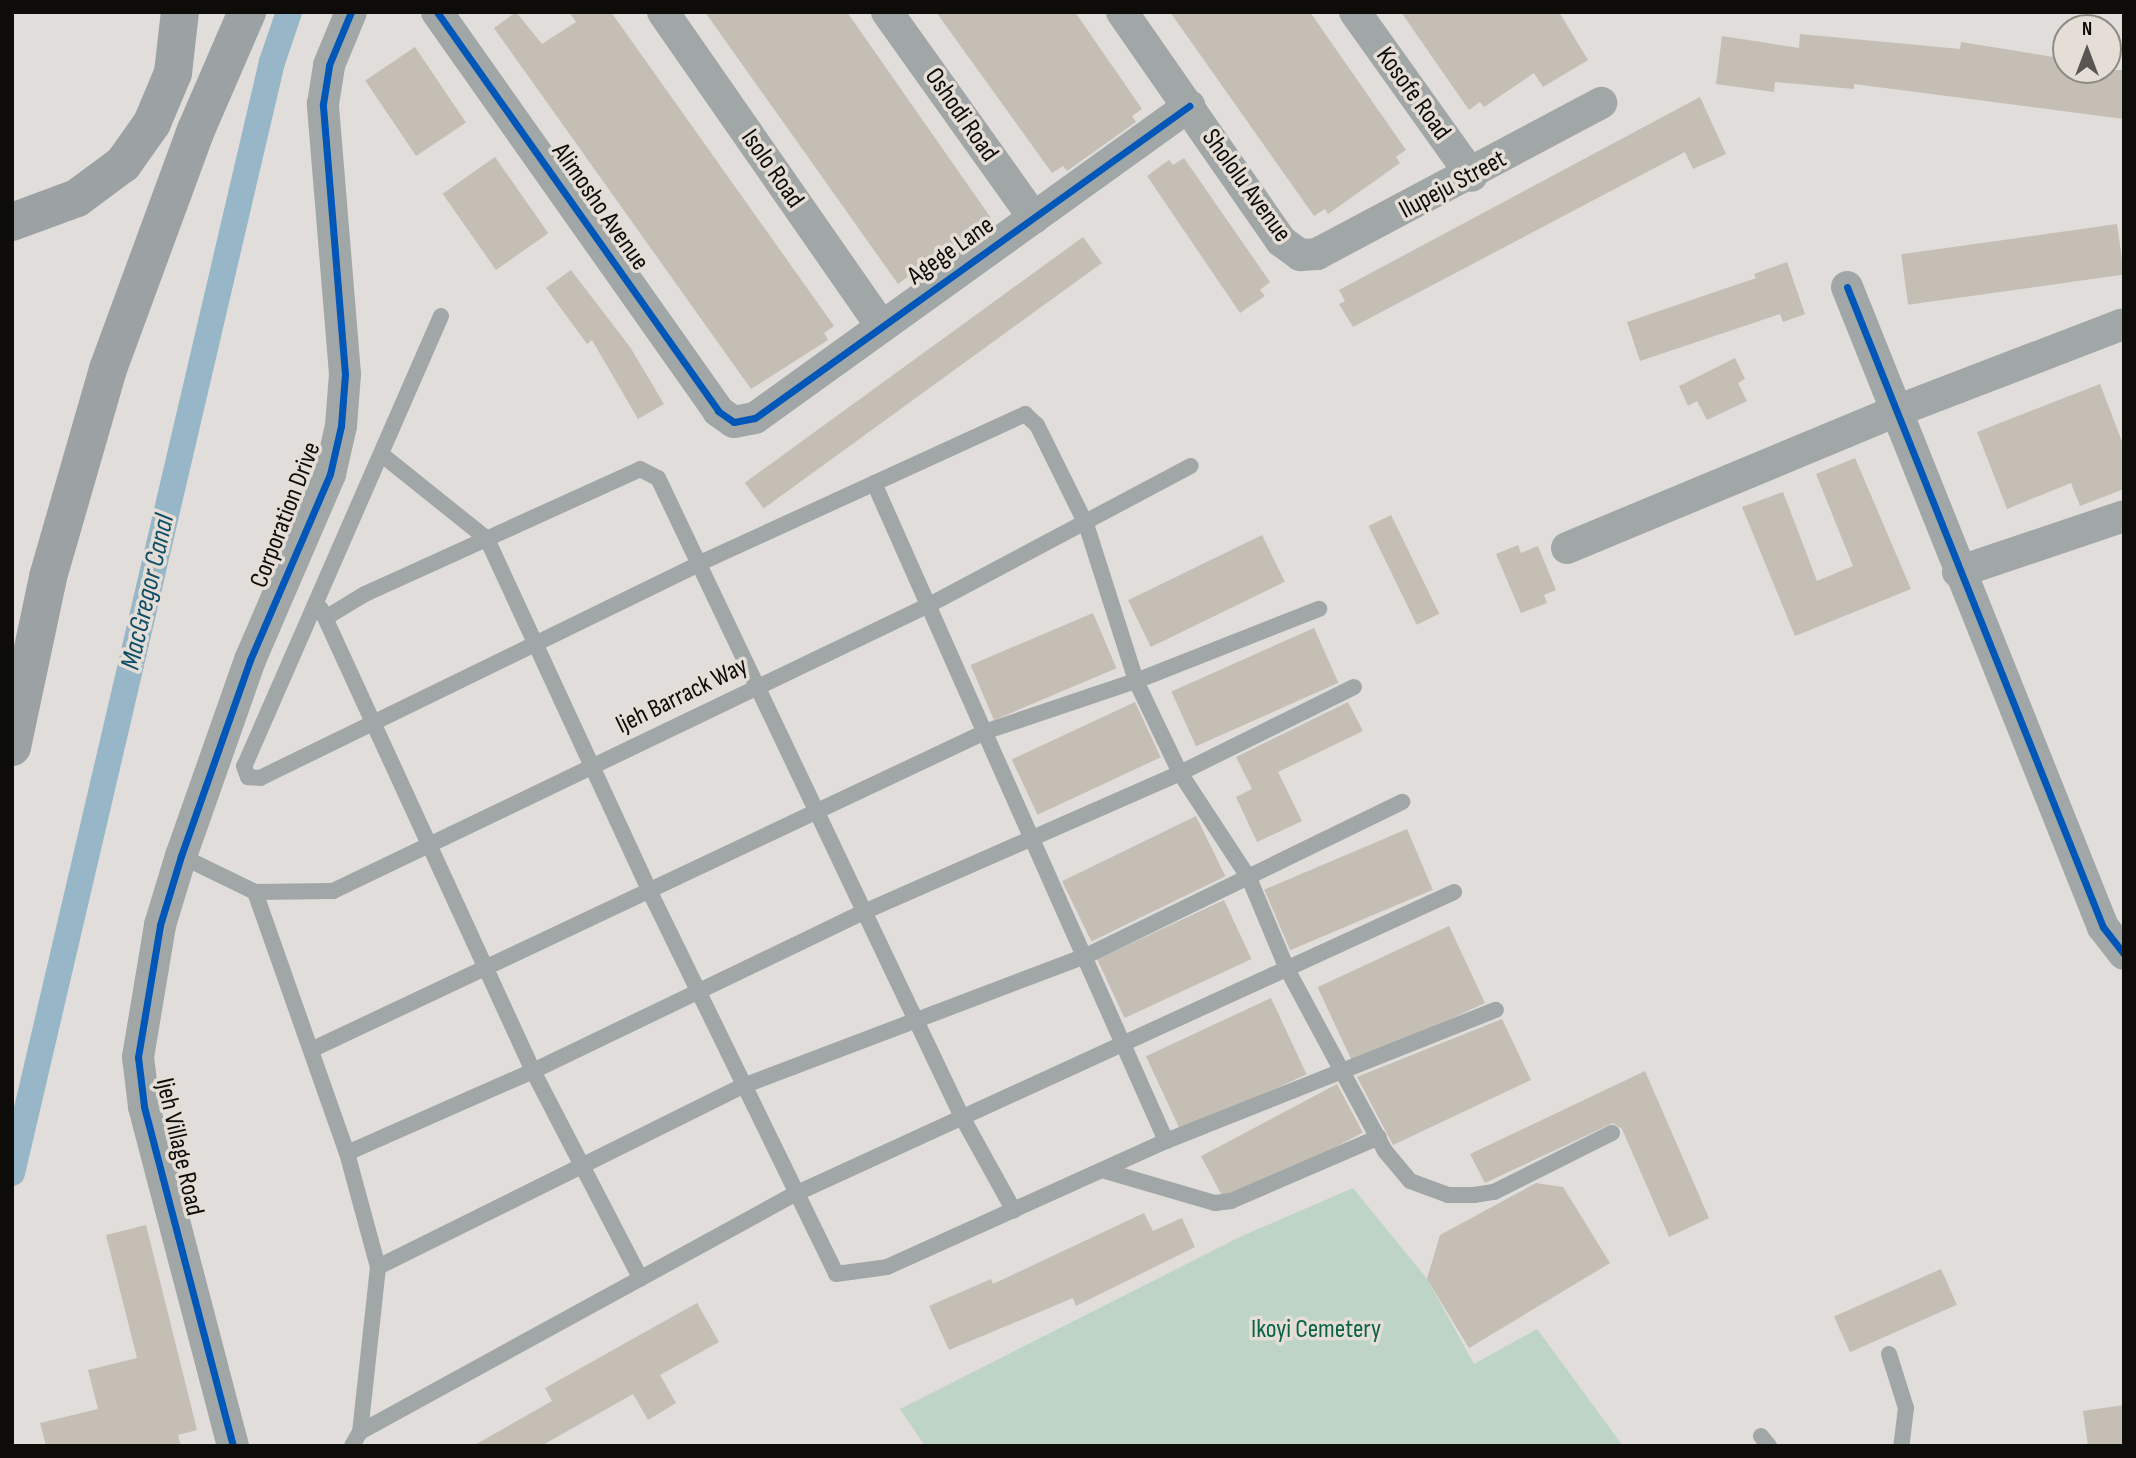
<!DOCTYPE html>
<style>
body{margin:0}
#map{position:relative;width:2136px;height:1458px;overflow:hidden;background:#e0ddda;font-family:"Sofia Sans Condensed",sans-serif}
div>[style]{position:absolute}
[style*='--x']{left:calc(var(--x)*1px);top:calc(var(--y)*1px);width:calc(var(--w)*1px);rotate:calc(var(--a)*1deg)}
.green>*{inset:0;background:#bdd4c7}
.canal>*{height:26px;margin:-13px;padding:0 13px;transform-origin:13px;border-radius:13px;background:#97b6c7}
.building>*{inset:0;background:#c4beb5;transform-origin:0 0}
.service>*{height:16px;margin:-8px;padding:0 8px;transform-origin:8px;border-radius:8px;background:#a1a6a7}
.minor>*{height:32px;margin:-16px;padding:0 16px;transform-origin:16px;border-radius:16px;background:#a1a6a7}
.motorway>*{height:38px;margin:-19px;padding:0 19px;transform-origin:19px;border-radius:19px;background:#9ca2a3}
.cycleway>*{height:7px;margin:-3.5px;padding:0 3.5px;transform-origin:3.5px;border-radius:3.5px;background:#0057b8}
span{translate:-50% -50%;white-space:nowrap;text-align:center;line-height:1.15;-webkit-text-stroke:7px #e4ded6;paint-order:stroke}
.street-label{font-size:26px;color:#0e0c09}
.park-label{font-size:26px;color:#0a6346}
.water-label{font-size:28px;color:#104d68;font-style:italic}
.frame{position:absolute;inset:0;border:14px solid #0e0c09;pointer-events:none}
.north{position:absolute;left:2052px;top:14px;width:70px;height:70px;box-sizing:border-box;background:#e4ded6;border:2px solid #8e8a84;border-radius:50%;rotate:0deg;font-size:19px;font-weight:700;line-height:28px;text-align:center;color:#0e0c09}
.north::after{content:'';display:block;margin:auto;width:24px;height:32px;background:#585552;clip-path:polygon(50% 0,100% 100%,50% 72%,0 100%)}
</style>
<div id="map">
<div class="green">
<div style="clip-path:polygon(1353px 1188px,1427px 1279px,1474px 1364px,1537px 1329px,1623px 1446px,925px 1446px,900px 1409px,1242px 1236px)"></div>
</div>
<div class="canal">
<div style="--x:12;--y:1173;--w:1141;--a:-76.83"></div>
<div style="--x:272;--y:62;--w:53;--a:-71.2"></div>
</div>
<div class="building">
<div style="clip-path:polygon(516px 12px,542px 44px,576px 22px,569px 12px,611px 12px,834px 326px,824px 333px,828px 340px,751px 389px,494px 28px)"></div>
<div style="clip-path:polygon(705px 12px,847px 12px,991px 218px,981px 226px,984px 231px,913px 282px,909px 276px,898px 284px)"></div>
<div style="clip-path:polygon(936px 12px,1075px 12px,1142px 109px,1132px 116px,1136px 122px,1067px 171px,1063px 166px,1052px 173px)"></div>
<div style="clip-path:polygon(1170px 12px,1310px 12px,1406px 150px,1396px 157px,1400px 163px,1328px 214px,1325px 209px,1314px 216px)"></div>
<div style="clip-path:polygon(1401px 12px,1559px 12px,1588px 60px,1543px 87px,1534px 73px,1484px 107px,1480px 102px,1469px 110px)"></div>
<div style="clip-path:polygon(1800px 34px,1960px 49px,1961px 42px,2066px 59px,2066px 70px,2124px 70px,2124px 119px,1854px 84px,1854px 89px,1775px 82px,1774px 92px,1716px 84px,1722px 36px,1799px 48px)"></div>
<div style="left:415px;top:47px;width:91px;height:60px;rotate:56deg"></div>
<div style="clip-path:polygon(1700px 97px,1726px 154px,1693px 169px,1685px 152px,1353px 327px,1339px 304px,1345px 301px,1339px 290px)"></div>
<div style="left:495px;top:157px;width:93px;height:64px;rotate:55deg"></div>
<div style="clip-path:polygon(1184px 158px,1270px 282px,1260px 290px,1265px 296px,1240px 313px,1147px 176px,1169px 160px,1173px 165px)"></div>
<div style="left:2117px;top:224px;width:51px;height:218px;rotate:82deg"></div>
<div style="left:1083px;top:237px;width:32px;height:418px;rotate:54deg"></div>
<div style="clip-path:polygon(1787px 262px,1805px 314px,1783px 322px,1780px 314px,1640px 361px,1627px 322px,1756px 278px,1754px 274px)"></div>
<div style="clip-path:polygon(571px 270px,630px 347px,664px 404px,638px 419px,592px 340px,587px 344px,546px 288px)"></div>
<div style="clip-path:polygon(1735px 358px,1745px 379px,1738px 383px,1747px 401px,1707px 420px,1697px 401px,1688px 406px,1679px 386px)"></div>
<div style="clip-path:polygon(2100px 384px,2124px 447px,2124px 489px,2080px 506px,2071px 483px,2007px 509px,1977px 432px)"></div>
<div style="clip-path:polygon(1855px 458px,1911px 589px,1795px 636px,1742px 507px,1783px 492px,1817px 581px,1853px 566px,1816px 474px)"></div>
<div style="left:1391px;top:515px;width:110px;height:25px;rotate:64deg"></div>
<div style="left:1262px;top:535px;width:52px;height:149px;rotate:64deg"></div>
<div style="clip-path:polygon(1518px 545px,1521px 553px,1538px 546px,1556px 590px,1544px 595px,1547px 603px,1521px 613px,1496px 554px)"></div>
<div style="left:1093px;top:613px;width:60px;height:133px;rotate:67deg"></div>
<div style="left:1314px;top:628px;width:60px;height:156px;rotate:66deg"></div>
<div style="left:1135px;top:702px;width:61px;height:136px;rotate:65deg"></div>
<div style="clip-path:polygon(1348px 702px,1363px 731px,1278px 772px,1302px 821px,1257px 842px,1236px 797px,1252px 789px,1236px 757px)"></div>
<div style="left:1196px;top:816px;width:67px;height:149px;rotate:64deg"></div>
<div style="left:1407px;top:829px;width:66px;height:155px;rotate:67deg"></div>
<div style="left:1224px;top:900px;width:65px;height:140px;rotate:65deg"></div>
<div style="left:1449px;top:926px;width:85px;height:145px;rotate:65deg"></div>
<div style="left:1271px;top:998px;width:84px;height:138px;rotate:65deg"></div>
<div style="clip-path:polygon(1502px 1019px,1531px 1080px,1393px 1145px,1357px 1077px)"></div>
<div style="clip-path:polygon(1645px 1071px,1709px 1218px,1669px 1237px,1622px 1129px,1613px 1123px,1485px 1183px,1470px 1154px)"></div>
<div style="left:1337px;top:1084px;width:55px;height:154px;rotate:62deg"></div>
<div style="clip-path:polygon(1536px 1183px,1563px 1187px,1610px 1263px,1469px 1348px,1427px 1279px,1440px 1235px)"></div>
<div style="clip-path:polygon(1144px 1213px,1153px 1231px,1182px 1218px,1195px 1247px,1076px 1306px,1073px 1298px,949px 1350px,929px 1306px,991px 1279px,993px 1284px)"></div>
<div style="clip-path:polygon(146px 1225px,197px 1430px,178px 1435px,181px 1446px,46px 1446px,40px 1423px,98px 1409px,88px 1370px,137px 1358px,106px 1235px)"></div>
<div style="left:1941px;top:1269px;width:39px;height:117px;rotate:66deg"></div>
<div style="clip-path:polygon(697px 1303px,719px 1342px,660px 1375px,676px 1403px,648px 1420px,633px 1394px,541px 1446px,473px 1446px,552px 1401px,545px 1388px)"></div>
<div style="clip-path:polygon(2124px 1405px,2124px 1446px,2088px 1446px,2083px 1411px)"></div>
</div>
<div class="service">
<div style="--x:441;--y:316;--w:491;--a:113.6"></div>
<div style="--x:244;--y:766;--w:12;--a:70"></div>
<div style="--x:248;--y:777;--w:12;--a:5"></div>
<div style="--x:260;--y:778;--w:490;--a:-26"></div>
<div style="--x:700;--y:563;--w:358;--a:-24.6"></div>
<div style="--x:1025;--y:414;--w:16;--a:43"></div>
<div style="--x:1037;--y:425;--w:110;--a:63.7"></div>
<div style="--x:1086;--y:524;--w:165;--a:72.3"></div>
<div style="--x:1136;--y:681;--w:102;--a:64.4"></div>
<div style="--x:1180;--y:773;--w:126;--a:56.7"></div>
<div style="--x:1249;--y:878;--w:99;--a:67.3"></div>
<div style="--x:1287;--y:969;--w:207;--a:61.7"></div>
<div style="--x:1385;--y:1151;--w:39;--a:50"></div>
<div style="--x:1410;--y:1181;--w:40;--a:20.2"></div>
<div style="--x:1448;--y:1195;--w:26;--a:0"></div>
<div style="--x:1474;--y:1195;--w:20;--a:-9"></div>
<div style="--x:1494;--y:1192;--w:132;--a:-26.6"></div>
<div style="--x:381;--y:454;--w:136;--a:38.7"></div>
<div style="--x:487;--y:539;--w:384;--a:65.2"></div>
<div style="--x:648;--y:888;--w:429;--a:64"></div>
<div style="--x:836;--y:1274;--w:51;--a:-7.8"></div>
<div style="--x:887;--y:1267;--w:306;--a:-24.3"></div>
<div style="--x:1166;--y:1141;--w:355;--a:-21.7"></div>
<div style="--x:874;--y:483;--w:720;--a:66.07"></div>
<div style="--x:321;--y:609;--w:508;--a:65.35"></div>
<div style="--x:533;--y:1071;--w:234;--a:62.6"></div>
<div style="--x:327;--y:617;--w:44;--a:-31.2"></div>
<div style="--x:365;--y:594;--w:302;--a:-24.4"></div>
<div style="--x:640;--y:469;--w:20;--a:27"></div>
<div style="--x:658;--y:478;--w:708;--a:64.56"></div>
<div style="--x:962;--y:1117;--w:107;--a:61"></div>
<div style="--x:181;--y:856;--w:82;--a:25.9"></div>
<div style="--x:255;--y:892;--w:78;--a:-0.7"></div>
<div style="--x:333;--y:891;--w:663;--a:-25.64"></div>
<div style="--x:931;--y:604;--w:294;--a:-28"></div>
<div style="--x:255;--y:892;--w:277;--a:70.6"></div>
<div style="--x:347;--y:1153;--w:118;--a:74.8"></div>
<div style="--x:378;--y:1267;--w:166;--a:96.2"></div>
<div style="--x:360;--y:1432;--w:16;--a:120"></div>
<div style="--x:311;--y:1050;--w:747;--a:-25.26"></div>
<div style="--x:987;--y:731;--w:157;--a:-18.6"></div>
<div style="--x:1136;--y:681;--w:197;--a:-21.5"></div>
<div style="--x:347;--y:1153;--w:203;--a:-23.8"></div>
<div style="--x:533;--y:1071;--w:369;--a:-25.7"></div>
<div style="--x:866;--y:911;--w:343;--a:-23.7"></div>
<div style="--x:1180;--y:773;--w:194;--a:-26.3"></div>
<div style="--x:1102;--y:1170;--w:118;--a:16.3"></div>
<div style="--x:1215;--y:1203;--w:16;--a:-7"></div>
<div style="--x:1231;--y:1201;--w:161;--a:-23.4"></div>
<div style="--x:378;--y:1267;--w:407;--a:-26.4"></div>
<div style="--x:743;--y:1086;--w:367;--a:-20.8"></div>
<div style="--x:1086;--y:956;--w:352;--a:-26"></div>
<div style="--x:1889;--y:1354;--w:57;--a:72.5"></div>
<div style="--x:1906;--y:1408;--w:38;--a:97"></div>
<div style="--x:360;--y:1432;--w:496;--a:-28.7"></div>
<div style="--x:795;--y:1194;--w:725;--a:-24.62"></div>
<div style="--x:1761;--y:1436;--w:13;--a:51"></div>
</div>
<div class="minor">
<div style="--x:437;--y:12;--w:488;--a:54.8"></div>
<div style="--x:718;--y:411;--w:19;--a:35"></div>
<div style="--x:734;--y:422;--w:21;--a:-11"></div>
<div style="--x:755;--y:418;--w:535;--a:-35.71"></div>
<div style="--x:663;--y:12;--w:382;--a:55.2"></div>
<div style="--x:887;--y:12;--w:253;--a:54.5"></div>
<div style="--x:1122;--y:12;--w:279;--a:55.2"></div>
<div style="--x:1281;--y:241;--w:24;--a:36"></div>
<div style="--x:1300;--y:255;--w:17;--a:-3"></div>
<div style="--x:1317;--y:254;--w:322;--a:-28"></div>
<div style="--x:1355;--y:12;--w:201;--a:54.5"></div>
<div style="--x:1847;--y:287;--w:689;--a:68.2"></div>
<div style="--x:2103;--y:927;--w:34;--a:52"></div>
<div style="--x:1567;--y:548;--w:354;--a:-22.6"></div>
<div style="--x:1894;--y:412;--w:243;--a:-21"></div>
<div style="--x:1958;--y:572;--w:175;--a:-18.6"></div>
<div style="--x:233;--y:1446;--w:351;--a:-104.7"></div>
<div style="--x:144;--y:1106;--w:49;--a:-97"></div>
<div style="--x:138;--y:1057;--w:134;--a:-80.5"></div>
<div style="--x:160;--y:925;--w:72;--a:-73.1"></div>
<div style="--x:181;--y:856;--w:208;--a:-70.6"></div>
<div style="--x:250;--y:660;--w:202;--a:-66.7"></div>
<div style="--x:330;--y:474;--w:49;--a:-77.1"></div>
<div style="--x:341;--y:426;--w:52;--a:-85.6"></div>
<div style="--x:345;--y:374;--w:271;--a:-94.7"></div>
<div style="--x:323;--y:104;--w:39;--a:-81"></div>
<div style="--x:329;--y:65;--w:57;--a:-67.5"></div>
</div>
<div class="motorway">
<div style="--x:12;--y:222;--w:69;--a:-20.3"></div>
<div style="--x:77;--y:198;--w:57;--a:-36.5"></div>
<div style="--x:123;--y:164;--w:50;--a:-54.7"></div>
<div style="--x:152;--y:123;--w:54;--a:-67.2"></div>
<div style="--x:173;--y:73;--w:61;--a:-83.5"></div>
<div style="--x:12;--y:747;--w:174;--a:-78"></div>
<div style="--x:48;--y:577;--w:216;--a:-73.9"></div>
<div style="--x:108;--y:369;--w:255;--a:-69.8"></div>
<div style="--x:196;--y:130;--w:129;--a:-66.6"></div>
</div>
<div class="cycleway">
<div style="--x:437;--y:12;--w:488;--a:54.8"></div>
<div style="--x:718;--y:411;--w:19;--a:35"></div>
<div style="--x:734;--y:422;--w:21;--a:-11"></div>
<div style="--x:755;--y:418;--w:535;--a:-35.71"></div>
<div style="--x:1847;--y:287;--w:689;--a:68.2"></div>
<div style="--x:2103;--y:927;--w:34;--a:52"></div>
<div style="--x:233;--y:1446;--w:351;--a:-104.7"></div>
<div style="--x:144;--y:1106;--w:49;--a:-97"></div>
<div style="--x:138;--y:1057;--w:134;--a:-80.5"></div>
<div style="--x:160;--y:925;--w:72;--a:-73.1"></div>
<div style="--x:181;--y:856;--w:208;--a:-70.6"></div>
<div style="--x:250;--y:660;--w:202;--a:-66.7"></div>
<div style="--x:330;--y:474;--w:49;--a:-77.1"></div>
<div style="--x:341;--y:426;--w:52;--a:-85.6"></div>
<div style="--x:345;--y:374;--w:271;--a:-94.7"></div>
<div style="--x:323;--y:104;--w:39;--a:-81"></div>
<div style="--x:329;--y:65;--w:57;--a:-67.5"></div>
</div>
<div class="street-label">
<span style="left:1413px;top:94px;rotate:54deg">Kosofe Road</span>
<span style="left:961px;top:115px;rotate:55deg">Oshodi Road</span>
<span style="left:772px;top:169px;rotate:55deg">Isolo Road</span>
<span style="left:1453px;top:185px;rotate:-28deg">Ilupeju Street</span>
<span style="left:1246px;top:186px;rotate:54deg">Shololu Avenue</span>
<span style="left:600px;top:207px;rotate:55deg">Alimosho Avenue</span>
<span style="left:951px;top:251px;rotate:-35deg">Agege Lane</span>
<span style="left:286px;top:515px;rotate:-69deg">Corporation Drive</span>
<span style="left:682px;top:696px;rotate:-26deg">Ijeh Barrack Way</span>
<span style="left:179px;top:1147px;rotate:77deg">Ijeh Village Road</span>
</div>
<div class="park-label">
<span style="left:1316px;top:1330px">Ikoyi Cemetery</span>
</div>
<div class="water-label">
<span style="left:148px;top:592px;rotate:-77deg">MacGregor Canal</span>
</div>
<div class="frame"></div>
<div class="north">N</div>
</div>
